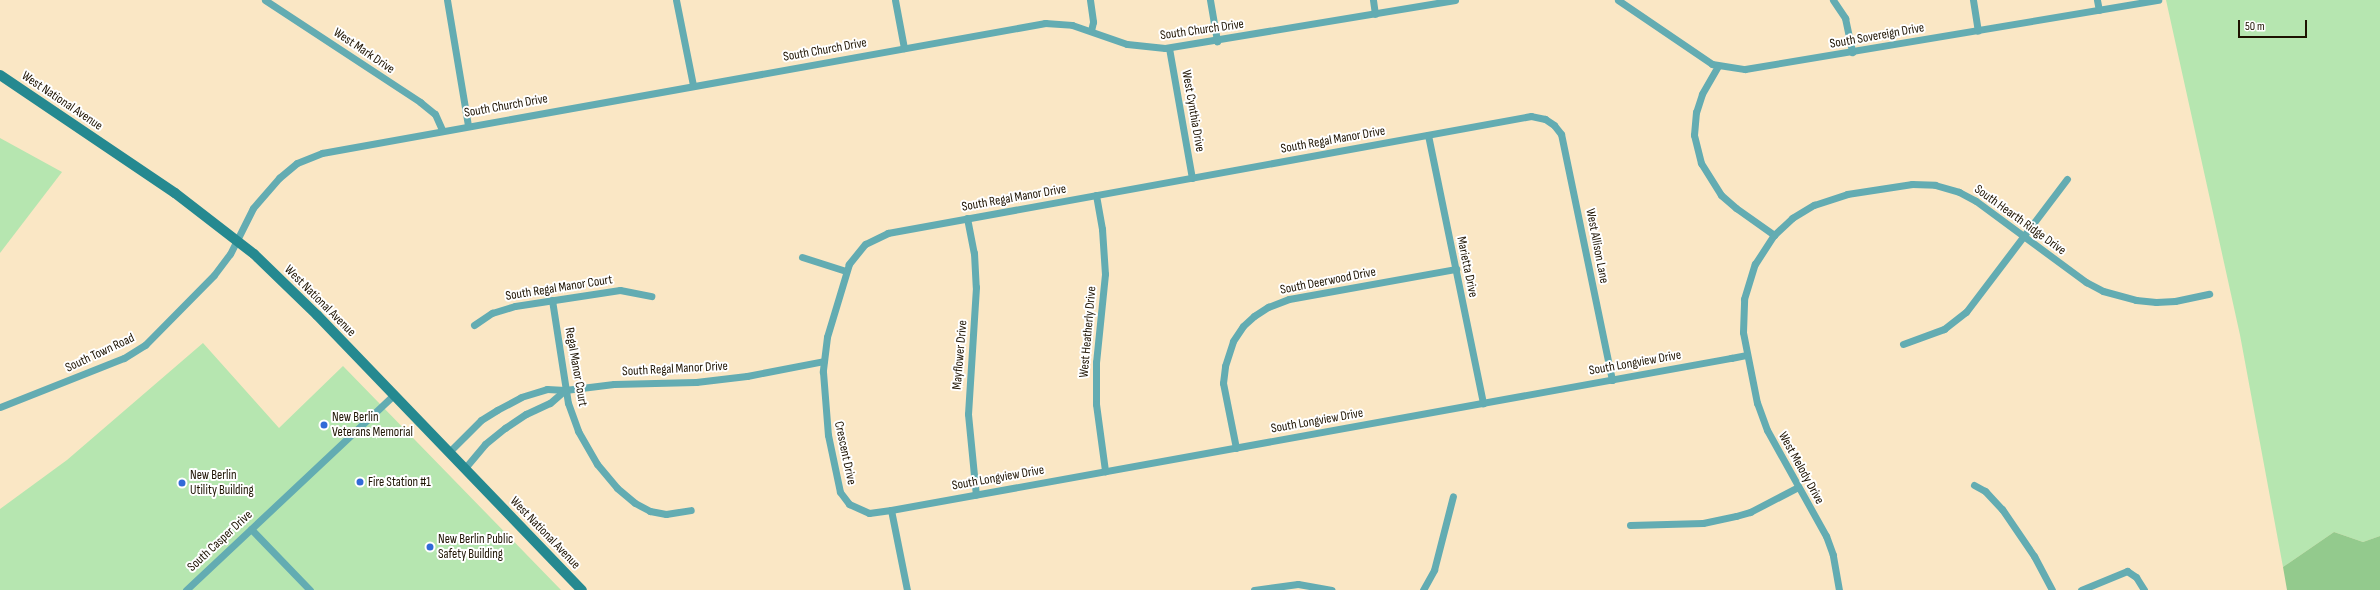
<!DOCTYPE html>
<style>
body{margin:0}
#map{position:relative;width:2380px;height:590px;overflow:hidden;background:#fae7c5;font-family:"Sofia Sans Condensed",sans-serif}
div>[style]{position:absolute}
[style*='--x']{left:calc(var(--x)*1px);top:calc(var(--y)*1px);width:calc(var(--w)*1px);rotate:calc(var(--a)*1deg)}
.green>*{inset:0;background:#b6e6b0}
.forest>*{inset:0;background:#93ca8d}
.minor>*{height:7px;margin:-3.5px;padding:0 3.5px;transform-origin:3.5px;border-radius:3.5px;background:#63acb2}
.secondary>*{height:10px;margin:-5px;padding:0 5px;transform-origin:5px;border-radius:5px;background:#258990}
.dots>*{width:11px;height:11px;translate:-50% -50%;box-sizing:border-box;border:2px solid #fff;border-radius:50%}
span{translate:-50% -50%;white-space:nowrap;text-align:center;line-height:1.15;-webkit-text-stroke:4px #fff;paint-order:stroke}
.street-label{font-size:13px;color:#1d1200}
.poi-label{font-size:13px;color:#1d1200}
.left{translate:0 -50%;text-align:left}
.scale{position:absolute;left:2238px;top:20px;width:69px;height:18px;box-sizing:border-box;border:2px solid #1d1200;border-top:0;padding-left:5px;font-size:12px;line-height:14px;white-space:nowrap;color:#1d1200;-webkit-text-stroke:3px #fff;paint-order:stroke}
</style>
<div id="map">
<div class="green">
<div style="clip-path:polygon(2166px 0,2380px 0,2380px 536px,2363px 542px,2334px 532px,2283px 567px,2240px 335px)"></div>
<div style="clip-path:polygon(0 138px,62px 172px,0 253px)"></div>
<div style="clip-path:polygon(203px 343px,279px 428px,343px 366px,561px 590px,0 590px,0 509px,67px 460px)"></div>
</div>
<div class="forest">
<div style="clip-path:polygon(2334px 532px,2363px 542px,2380px 536px,2380px 590px,2287px 590px,2283px 567px)"></div>
</div>
<div class="minor">
<div style="--x:265;--y:0;--w:186;--a:33.3"></div>
<div style="--x:420;--y:102;--w:19;--a:39"></div>
<div style="--x:435;--y:114;--w:17;--a:66"></div>
<div style="--x:447;--y:0;--w:127;--a:80.5"></div>
<div style="--x:676;--y:0;--w:87;--a:78.7"></div>
<div style="--x:895;--y:0;--w:49;--a:79.4"></div>
<div style="--x:1090;--y:0;--w:22;--a:82"></div>
<div style="--x:1093;--y:22;--w:9;--a:103"></div>
<div style="--x:1210;--y:0;--w:42;--a:80.3"></div>
<div style="--x:1373;--y:0;--w:14;--a:82"></div>
<div style="--x:1618;--y:0;--w:114;--a:34.2"></div>
<div style="--x:1712;--y:64;--w:33;--a:9"></div>
<div style="--x:1745;--y:69;--w:419;--a:-9.5"></div>
<div style="--x:1833;--y:0;--w:22;--a:56"></div>
<div style="--x:1845;--y:18;--w:35;--a:78"></div>
<div style="--x:1973;--y:0;--w:31;--a:81"></div>
<div style="--x:2097;--y:0;--w:10;--a:79"></div>
<div style="--x:1169;--y:48;--w:132;--a:80"></div>
<div style="--x:1718;--y:66;--w:32;--a:120"></div>
<div style="--x:1702;--y:94;--w:19;--a:108"></div>
<div style="--x:1696;--y:112;--w:23;--a:95"></div>
<div style="--x:1694;--y:135;--w:29;--a:76"></div>
<div style="--x:1701;--y:163;--w:38;--a:58"></div>
<div style="--x:1721;--y:195;--w:20;--a:41"></div>
<div style="--x:1736;--y:208;--w:47;--a:35.4"></div>
<div style="--x:1428;--y:135;--w:274;--a:78.4"></div>
<div style="--x:1096;--y:195;--w:35;--a:80"></div>
<div style="--x:1102;--y:229;--w:45;--a:86.2"></div>
<div style="--x:1105;--y:274;--w:88;--a:95.8"></div>
<div style="--x:1096;--y:362;--w:42;--a:90"></div>
<div style="--x:1096;--y:404;--w:68;--a:82.3"></div>
<div style="--x:967;--y:218;--w:36;--a:79"></div>
<div style="--x:974;--y:253;--w:34;--a:87"></div>
<div style="--x:976;--y:287;--w:127;--a:93.6"></div>
<div style="--x:968;--y:414;--w:81;--a:84.4"></div>
<div style="--x:802;--y:257;--w:46;--a:17.7"></div>
<div style="--x:552;--y:300;--w:104;--a:81.2"></div>
<div style="--x:568;--y:403;--w:30;--a:70"></div>
<div style="--x:578;--y:431;--w:38;--a:60"></div>
<div style="--x:597;--y:464;--w:31;--a:50"></div>
<div style="--x:617;--y:488;--w:23;--a:40"></div>
<div style="--x:635;--y:503;--w:17;--a:28"></div>
<div style="--x:650;--y:511;--w:16;--a:11"></div>
<div style="--x:666;--y:514;--w:25;--a:-9"></div>
<div style="--x:474;--y:325;--w:22;--a:-34"></div>
<div style="--x:492;--y:313;--w:24;--a:-17"></div>
<div style="--x:515;--y:306;--w:106;--a:-8.7"></div>
<div style="--x:620;--y:290;--w:32;--a:11"></div>
<div style="--x:1903;--y:344;--w:44;--a:-20.1"></div>
<div style="--x:1944;--y:329;--w:28;--a:-38"></div>
<div style="--x:1966;--y:312;--w:167;--a:-52.8"></div>
<div style="--x:1612;--y:380;--w:251;--a:-101.7"></div>
<div style="--x:1561;--y:134;--w:11;--a:-128"></div>
<div style="--x:1554;--y:125;--w:11;--a:-146"></div>
<div style="--x:1545;--y:119;--w:14;--a:-168"></div>
<div style="--x:1531;--y:116;--w:654;--a:169.69"></div>
<div style="--x:888;--y:233;--w:25;--a:154"></div>
<div style="--x:865;--y:244;--w:26;--a:129"></div>
<div style="--x:849;--y:264;--w:76;--a:106.8"></div>
<div style="--x:827;--y:337;--w:35;--a:97"></div>
<div style="--x:823;--y:372;--w:63;--a:85.5"></div>
<div style="--x:828;--y:435;--w:58;--a:78.1"></div>
<div style="--x:840;--y:492;--w:15;--a:53"></div>
<div style="--x:849;--y:504;--w:22;--a:24"></div>
<div style="--x:869;--y:513;--w:22;--a:-8"></div>
<div style="--x:891;--y:510;--w:854;--a:-10.26"></div>
<div style="--x:1731;--y:358;--w:15;--a:-11"></div>
<div style="--x:0;--y:407;--w:133;--a:-21.6"></div>
<div style="--x:124;--y:358;--w:25;--a:-32"></div>
<div style="--x:145;--y:345;--w:98;--a:-45.4"></div>
<div style="--x:214;--y:275;--w:26;--a:-53"></div>
<div style="--x:230;--y:254;--w:51;--a:-63.4"></div>
<div style="--x:253;--y:208;--w:40;--a:-49"></div>
<div style="--x:279;--y:178;--w:23;--a:-40"></div>
<div style="--x:297;--y:163;--w:27;--a:-22"></div>
<div style="--x:322;--y:153;--w:735;--a:-10.19"></div>
<div style="--x:1045;--y:23;--w:27;--a:4"></div>
<div style="--x:1072;--y:25;--w:58;--a:19.1"></div>
<div style="--x:1127;--y:44;--w:38;--a:6"></div>
<div style="--x:1165;--y:48;--w:294;--a:-9.4"></div>
<div style="--x:1236;--y:448;--w:66;--a:-101.3"></div>
<div style="--x:1223;--y:383;--w:17;--a:-83"></div>
<div style="--x:1225;--y:366;--w:26;--a:-72"></div>
<div style="--x:1233;--y:341;--w:18;--a:-56"></div>
<div style="--x:1243;--y:326;--w:15;--a:-42"></div>
<div style="--x:1254;--y:316;--w:17;--a:-33"></div>
<div style="--x:1268;--y:307;--w:22;--a:-21"></div>
<div style="--x:1289;--y:299;--w:170;--a:-10.2"></div>
<div style="--x:449;--y:452;--w:45;--a:-45"></div>
<div style="--x:481;--y:420;--w:19;--a:-32"></div>
<div style="--x:497;--y:410;--w:27;--a:-28"></div>
<div style="--x:521;--y:397;--w:27;--a:-17"></div>
<div style="--x:547;--y:389;--w:18;--a:3"></div>
<div style="--x:565;--y:390;--w:49;--a:-7"></div>
<div style="--x:614;--y:384;--w:82;--a:-1.4"></div>
<div style="--x:696;--y:382;--w:51;--a:-6.7"></div>
<div style="--x:747;--y:376;--w:78;--a:-11"></div>
<div style="--x:465;--y:468;--w:31;--a:-50"></div>
<div style="--x:485;--y:444;--w:26;--a:-39"></div>
<div style="--x:505;--y:428;--w:25;--a:-34"></div>
<div style="--x:526;--y:414;--w:26;--a:-25"></div>
<div style="--x:550;--y:403;--w:20;--a:-41"></div>
<div style="--x:1974;--y:485;--w:13;--a:29"></div>
<div style="--x:1985;--y:491;--w:25;--a:47"></div>
<div style="--x:2002;--y:509;--w:57;--a:55.8"></div>
<div style="--x:2034;--y:556;--w:38;--a:62"></div>
<div style="--x:891;--y:510;--w:82;--a:78.7"></div>
<div style="--x:1630;--y:525;--w:73;--a:-1.6"></div>
<div style="--x:1703;--y:523;--w:34;--a:-12"></div>
<div style="--x:1736;--y:516;--w:15;--a:-16"></div>
<div style="--x:1750;--y:512;--w:54;--a:-27.5"></div>
<div style="--x:251;--y:529;--w:85;--a:46"></div>
<div style="--x:186;--y:590;--w:285;--a:-43.2"></div>
<div style="--x:1254;--y:590;--w:44;--a:-7.8"></div>
<div style="--x:1298;--y:584;--w:34;--a:10"></div>
<div style="--x:1423;--y:590;--w:23;--a:-61"></div>
<div style="--x:1434;--y:570;--w:76;--a:-75.6"></div>
<div style="--x:1839;--y:590;--w:36;--a:-100"></div>
<div style="--x:1833;--y:555;--w:20;--a:-110"></div>
<div style="--x:1826;--y:536;--w:121;--a:-119.1"></div>
<div style="--x:1767;--y:430;--w:29;--a:-110"></div>
<div style="--x:1757;--y:403;--w:72;--a:-101.2"></div>
<div style="--x:1743;--y:332;--w:33;--a:-88"></div>
<div style="--x:1744;--y:299;--w:37;--a:-73"></div>
<div style="--x:1755;--y:264;--w:35;--a:-57"></div>
<div style="--x:1774;--y:235;--w:25;--a:-43"></div>
<div style="--x:1792;--y:218;--w:26;--a:-31"></div>
<div style="--x:1814;--y:205;--w:35;--a:-18"></div>
<div style="--x:1847;--y:194;--w:66;--a:-8.7"></div>
<div style="--x:1912;--y:184;--w:23;--a:2"></div>
<div style="--x:1935;--y:185;--w:25;--a:16"></div>
<div style="--x:1959;--y:192;--w:19;--a:28"></div>
<div style="--x:1976;--y:201;--w:137;--a:36.4"></div>
<div style="--x:2086;--y:282;--w:19;--a:28"></div>
<div style="--x:2103;--y:291;--w:34;--a:15"></div>
<div style="--x:2136;--y:300;--w:20;--a:6"></div>
<div style="--x:2156;--y:302;--w:19;--a:-3"></div>
<div style="--x:2175;--y:301;--w:35;--a:-12"></div>
<div style="--x:2081;--y:590;--w:50;--a:-22.4"></div>
<div style="--x:2127;--y:571;--w:11;--a:34"></div>
<div style="--x:2136;--y:577;--w:15;--a:58"></div>
</div>
<div class="secondary">
<div style="--x:0;--y:75;--w:211;--a:34"></div>
<div style="--x:175;--y:193;--w:100;--a:37.7"></div>
<div style="--x:254;--y:254;--w:88;--a:44.1"></div>
<div style="--x:317;--y:315;--w:382;--a:46.1"></div>
</div>
<div class="dots">
<div style="left:324px;top:425px;background:#316ad8"></div>
<div style="left:360px;top:482px;background:#316ad8"></div>
<div style="left:182px;top:483px;background:#316ad8"></div>
<div style="left:430px;top:547px;background:#316ad8"></div>
</div>
<div class="street-label">
<span style="left:1202px;top:30px;rotate:-8deg">South Church Drive</span>
<span style="left:1877px;top:36px;rotate:-10deg">South Sovereign Drive</span>
<span style="left:825px;top:50px;rotate:-10deg">South Church Drive</span>
<span style="left:364px;top:51px;rotate:34deg">West Mark Drive</span>
<span style="left:62px;top:101px;rotate:34deg">West National Avenue</span>
<span style="left:506px;top:106px;rotate:-10deg">South Church Drive</span>
<span style="left:1193px;top:111px;rotate:80deg">West Cynthia Drive</span>
<span style="left:1333px;top:140px;rotate:-10deg">South Regal Manor Drive</span>
<span style="left:1014px;top:198px;rotate:-10deg">South Regal Manor Drive</span>
<span style="left:2020px;top:220px;rotate:36deg">South Hearth Ridge Drive</span>
<span style="left:1597px;top:246px;rotate:79deg">West Allison Lane</span>
<span style="left:1467px;top:267px;rotate:78deg">Marietta Drive</span>
<span style="left:1328px;top:281px;rotate:-11deg">South Deerwood Drive</span>
<span style="left:559px;top:288px;rotate:-9deg">South Regal Manor Court</span>
<span style="left:320px;top:301px;rotate:45deg">West National Avenue</span>
<span style="left:1088px;top:332px;rotate:-85deg">West Heatherly Drive</span>
<span style="left:100px;top:353px;rotate:-25deg">South Town Road</span>
<span style="left:960px;top:355px;rotate:-85deg">Mayflower Drive</span>
<span style="left:1635px;top:363px;rotate:-10deg">South Longview Drive</span>
<span style="left:576px;top:367px;rotate:80deg">Regal Manor Court</span>
<span style="left:675px;top:369px;rotate:-3deg">South Regal Manor Drive</span>
<span style="left:1317px;top:421px;rotate:-10deg">South Longview Drive</span>
<span style="left:845px;top:453px;rotate:78deg">Crescent Drive</span>
<span style="left:1801px;top:468px;rotate:61deg">West Melody Drive</span>
<span style="left:998px;top:478px;rotate:-10deg">South Longview Drive</span>
<span style="left:545px;top:533px;rotate:46deg">West National Avenue</span>
<span style="left:220px;top:541px;rotate:-43deg">South Casper Drive</span>
</div>
<div class="poi-label">
<span class="left" style="left:332px;top:425px">New Berlin<br>Veterans Memorial</span>
<span class="left" style="left:190px;top:483px">New Berlin<br>Utility Building</span>
<span class="left" style="left:368px;top:482px">Fire Station #1</span>
<span class="left" style="left:438px;top:547px">New Berlin Public<br>Safety Building</span>
</div>
<div class="scale">50 m</div>
</div>
